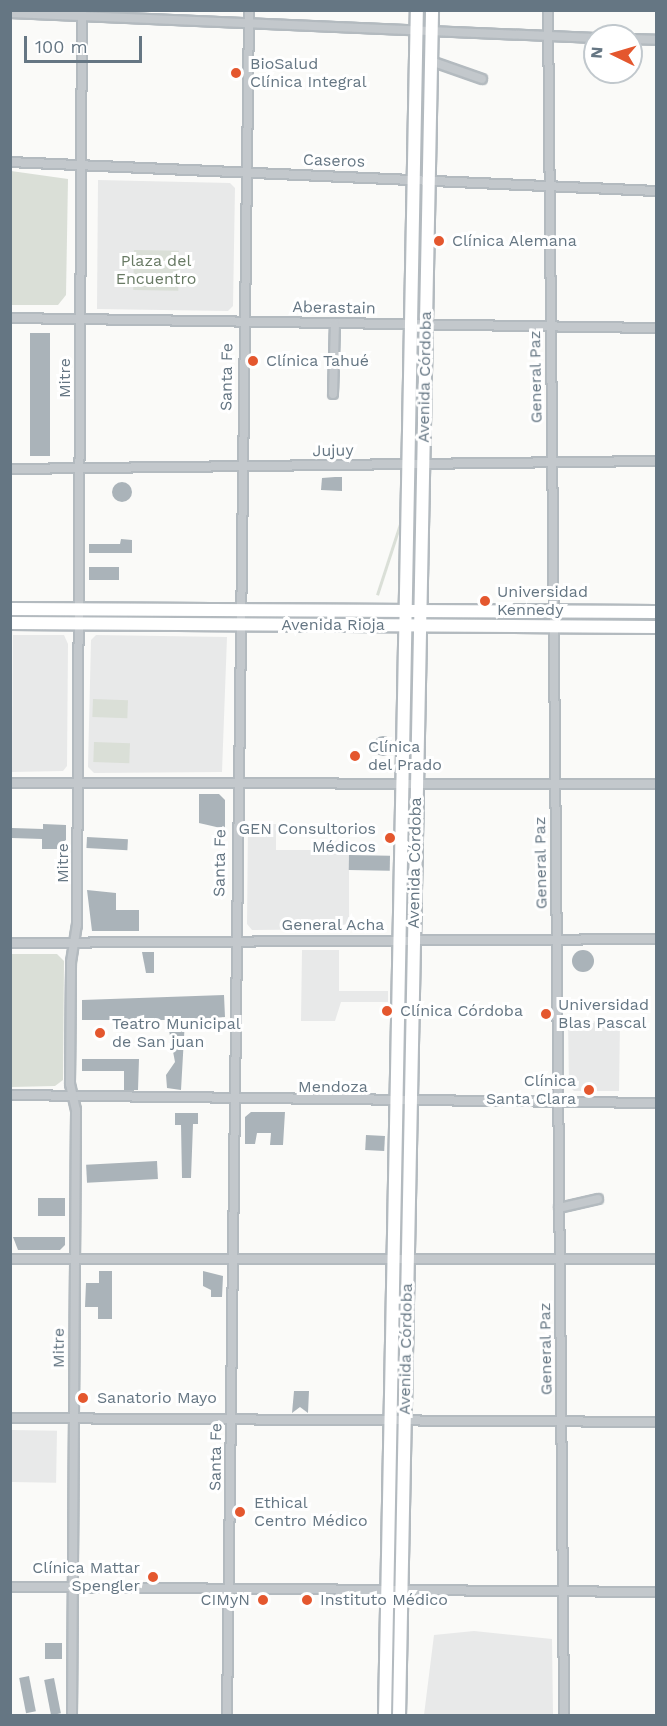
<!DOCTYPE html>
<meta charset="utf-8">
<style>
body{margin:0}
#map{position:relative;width:667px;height:1726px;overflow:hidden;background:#fafaf8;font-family:"Work Sans",sans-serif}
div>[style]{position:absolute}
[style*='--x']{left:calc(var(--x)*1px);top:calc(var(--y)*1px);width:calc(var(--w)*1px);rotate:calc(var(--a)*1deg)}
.built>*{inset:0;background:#e8e9e9;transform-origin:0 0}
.green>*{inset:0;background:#dadfd7;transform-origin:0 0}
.building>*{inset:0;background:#aab3b9;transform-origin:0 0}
.round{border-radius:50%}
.roads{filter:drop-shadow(2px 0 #b3babf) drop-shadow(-2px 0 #b3babf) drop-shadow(0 2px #b3babf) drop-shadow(0 -2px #b3babf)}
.street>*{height:8px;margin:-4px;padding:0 4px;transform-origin:4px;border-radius:4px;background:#c3c8cc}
.secondary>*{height:12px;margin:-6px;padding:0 6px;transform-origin:6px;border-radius:6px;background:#fff}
.dots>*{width:16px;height:16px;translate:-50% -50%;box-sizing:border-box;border:3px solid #fff;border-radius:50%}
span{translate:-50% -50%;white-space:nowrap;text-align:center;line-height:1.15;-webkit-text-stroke:6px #fff;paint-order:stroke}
.poi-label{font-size:16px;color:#657683}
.left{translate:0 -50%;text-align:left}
.right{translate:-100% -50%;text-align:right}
.street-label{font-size:16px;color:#657683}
.park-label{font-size:16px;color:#687a64}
.frame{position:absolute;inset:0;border:12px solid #657683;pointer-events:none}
.north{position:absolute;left:583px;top:24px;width:60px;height:60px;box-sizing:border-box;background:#fff;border:2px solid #c1c8cd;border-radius:50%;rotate:275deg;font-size:16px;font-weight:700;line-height:24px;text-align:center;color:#657683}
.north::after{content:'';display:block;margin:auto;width:21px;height:27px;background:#e4572e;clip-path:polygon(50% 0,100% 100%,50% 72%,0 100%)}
.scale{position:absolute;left:24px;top:36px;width:118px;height:27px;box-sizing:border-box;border:3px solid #657683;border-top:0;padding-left:8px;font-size:18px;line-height:21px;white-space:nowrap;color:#657683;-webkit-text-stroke:4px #fff;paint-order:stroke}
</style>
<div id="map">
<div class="built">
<div style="clip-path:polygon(98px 180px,230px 183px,235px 188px,233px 306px,228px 311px,97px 309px)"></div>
<div style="clip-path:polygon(13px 635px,64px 635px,68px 644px,67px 766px,63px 771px,12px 772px)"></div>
<div style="clip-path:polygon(96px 635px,227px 637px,222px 772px,94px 773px,88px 767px,91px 640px)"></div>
<div style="clip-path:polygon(248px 824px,276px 824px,276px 850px,315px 850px,315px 841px,349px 842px,349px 929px,252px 930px,247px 924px)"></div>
<div style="clip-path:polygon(302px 950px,339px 950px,339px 991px,388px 991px,388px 1002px,341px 1002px,335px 1021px,301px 1021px)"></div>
<div style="clip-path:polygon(568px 1021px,620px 1022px,619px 1091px,574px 1091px,569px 1086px)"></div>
<div style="left:12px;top:1430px;width:45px;height:52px;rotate:1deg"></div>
<div style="clip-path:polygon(474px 1631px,552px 1639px,553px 1715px,424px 1715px,434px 1635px)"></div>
</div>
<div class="green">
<div style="clip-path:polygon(424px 39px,426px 40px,421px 169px,421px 41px)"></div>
<div style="clip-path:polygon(11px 171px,68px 179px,66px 295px,58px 305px,11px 305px)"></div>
<div style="clip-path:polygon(420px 190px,424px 192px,419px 313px,419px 191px)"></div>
<div style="left:134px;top:250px;width:45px;height:40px;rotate:1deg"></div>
<div style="clip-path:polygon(417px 334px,420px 334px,416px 454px,414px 453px)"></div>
<div style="left:415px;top:475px;width:3px;height:126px;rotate:18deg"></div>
<div style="clip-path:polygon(412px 637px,413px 772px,409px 773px,408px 772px)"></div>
<div style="left:93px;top:699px;width:35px;height:18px;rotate:2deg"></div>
<div style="left:94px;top:742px;width:36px;height:20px;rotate:2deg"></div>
<div style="left:408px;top:795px;width:3px;height:132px"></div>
<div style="clip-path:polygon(405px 948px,408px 948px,404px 1094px,402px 1093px)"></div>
<div style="clip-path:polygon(11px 954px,57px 954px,64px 961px,63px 1080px,55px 1086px,11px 1087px)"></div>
</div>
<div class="building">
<div style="left:30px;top:333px;width:20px;height:123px"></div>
<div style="clip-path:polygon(335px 477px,342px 477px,342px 491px,321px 490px,322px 478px)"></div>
<div class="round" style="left:112px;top:482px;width:20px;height:20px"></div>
<div style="clip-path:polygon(121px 539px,132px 540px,132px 553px,89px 553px,89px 544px,120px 544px)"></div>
<div style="left:89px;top:567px;width:30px;height:13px"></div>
<div class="round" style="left:373px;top:736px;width:20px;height:20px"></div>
<div style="clip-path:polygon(199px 794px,219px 794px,225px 800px,225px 829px,199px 823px)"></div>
<div style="clip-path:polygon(43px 824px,66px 825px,66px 849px,42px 849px,42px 839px,12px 838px,12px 828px,43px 829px)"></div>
<div style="left:87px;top:837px;width:41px;height:11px;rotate:3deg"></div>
<div style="left:349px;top:855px;width:41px;height:15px;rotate:1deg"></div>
<div style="clip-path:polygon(87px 890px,116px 893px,116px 910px,139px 910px,139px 931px,92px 931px)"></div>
<div class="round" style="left:572px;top:950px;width:22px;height:22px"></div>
<div style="clip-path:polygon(142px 952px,154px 952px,154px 973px,146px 973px)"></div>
<div style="clip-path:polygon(224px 995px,225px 1017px,185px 1020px,181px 1090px,167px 1088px,166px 1075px,175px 1062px,167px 1020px,82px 1020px,82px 1000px)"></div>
<div style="clip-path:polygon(82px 1059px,139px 1059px,138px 1090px,124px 1090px,124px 1071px,82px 1071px)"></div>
<div style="clip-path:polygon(251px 1112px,285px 1112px,283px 1145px,270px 1145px,271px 1133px,257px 1133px,255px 1144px,245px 1144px,245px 1117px)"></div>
<div style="clip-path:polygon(175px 1113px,198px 1113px,198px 1124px,193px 1124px,191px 1178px,182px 1178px,181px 1125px,175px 1125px)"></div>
<div style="left:366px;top:1135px;width:19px;height:15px;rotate:3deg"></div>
<div style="left:157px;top:1161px;width:18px;height:71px;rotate:87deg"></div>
<div style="left:38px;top:1198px;width:27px;height:18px"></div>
<div style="clip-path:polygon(13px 1237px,65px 1237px,65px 1245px,60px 1250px,18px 1250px)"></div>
<div style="clip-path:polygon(99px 1271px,112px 1271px,112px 1319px,98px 1319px,98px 1307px,85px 1307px,86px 1283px,99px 1283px)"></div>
<div style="clip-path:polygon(203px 1271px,223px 1276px,222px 1297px,211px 1297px,211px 1290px,203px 1286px)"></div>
<div style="clip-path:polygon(294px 1391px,309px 1391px,308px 1413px,300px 1407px,292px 1413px)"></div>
<div style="left:45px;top:1643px;width:17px;height:16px"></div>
<div style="left:29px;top:1676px;width:36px;height:10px;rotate:79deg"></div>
<div style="left:54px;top:1678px;width:36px;height:10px;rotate:79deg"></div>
</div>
<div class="roads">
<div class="street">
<div style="--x:548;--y:10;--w:1706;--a:89.46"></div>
<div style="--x:10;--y:13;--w:586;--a:2.45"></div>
<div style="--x:631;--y:39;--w:25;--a:2"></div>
<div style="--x:431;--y:61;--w:54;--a:19.4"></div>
<div style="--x:10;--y:162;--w:647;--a:2.57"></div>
<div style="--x:10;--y:318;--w:646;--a:0.89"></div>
<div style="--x:333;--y:394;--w:71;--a:-88.4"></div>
<div style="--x:10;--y:469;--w:646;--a:-0.71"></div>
<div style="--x:10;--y:783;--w:646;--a:0.09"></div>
<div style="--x:10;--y:943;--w:646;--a:-0.35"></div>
<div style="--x:10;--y:1095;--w:646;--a:0.71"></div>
<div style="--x:559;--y:1208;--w:40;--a:-13"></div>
<div style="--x:10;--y:1259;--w:646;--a:0"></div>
<div style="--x:10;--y:1418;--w:646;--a:0.35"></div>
<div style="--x:10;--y:1587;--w:646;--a:0.44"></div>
<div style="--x:72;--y:1716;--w:606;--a:-89.62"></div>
<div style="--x:76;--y:1110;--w:27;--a:-103"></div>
<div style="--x:70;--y:1084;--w:122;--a:-89.5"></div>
<div style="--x:71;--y:962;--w:37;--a:-81"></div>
<div style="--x:77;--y:925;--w:915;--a:-89.69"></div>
<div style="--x:227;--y:1716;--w:1706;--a:-89.26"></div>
</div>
<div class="secondary">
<div style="--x:10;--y:609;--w:646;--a:0.27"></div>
<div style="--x:10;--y:623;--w:646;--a:0.35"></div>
<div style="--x:385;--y:1716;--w:1706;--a:-88.93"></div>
<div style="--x:399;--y:1716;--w:1706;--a:-88.89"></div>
</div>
</div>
<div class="dots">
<div style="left:236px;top:73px;background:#e4572e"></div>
<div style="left:439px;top:241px;background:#e4572e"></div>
<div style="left:253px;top:361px;background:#e4572e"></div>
<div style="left:485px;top:601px;background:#e4572e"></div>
<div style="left:355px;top:756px;background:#e4572e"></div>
<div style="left:390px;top:838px;background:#e4572e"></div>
<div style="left:387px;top:1011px;background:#e4572e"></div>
<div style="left:546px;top:1014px;background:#e4572e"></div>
<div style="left:100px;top:1033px;background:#e4572e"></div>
<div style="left:589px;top:1090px;background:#e4572e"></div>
<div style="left:83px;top:1398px;background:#e4572e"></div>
<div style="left:240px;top:1512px;background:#e4572e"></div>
<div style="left:153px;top:1577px;background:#e4572e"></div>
<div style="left:263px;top:1600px;background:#e4572e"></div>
<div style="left:307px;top:1600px;background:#e4572e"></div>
</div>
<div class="poi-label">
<span class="left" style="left:250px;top:73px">BioSalud<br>Clínica Integral</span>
<span class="left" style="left:452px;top:241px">Clínica Alemana</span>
<span class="left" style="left:266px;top:361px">Clínica Tahué</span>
<span class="left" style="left:497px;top:601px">Universidad<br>Kennedy</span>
<span class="left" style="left:368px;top:756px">Clínica<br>del Prado</span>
<span class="right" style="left:376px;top:838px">GEN Consultorios<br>Médicos</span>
<span class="left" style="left:558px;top:1014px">Universidad<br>Blas Pascal</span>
<span class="left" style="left:400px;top:1011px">Clínica Córdoba</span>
<span class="left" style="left:112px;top:1033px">Teatro Municipal<br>de San juan</span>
<span class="right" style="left:576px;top:1090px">Clínica<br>Santa Clara</span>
<span class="left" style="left:97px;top:1398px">Sanatorio Mayo</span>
<span class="left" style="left:254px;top:1512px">Ethical<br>Centro Médico</span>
<span class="right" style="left:140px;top:1577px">Clínica Mattar<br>Spengler</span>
<span class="right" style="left:250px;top:1600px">CIMyN</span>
<span class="left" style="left:320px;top:1600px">Instituto Médico</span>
</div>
<div class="street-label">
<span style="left:334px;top:161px;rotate:2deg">Caseros</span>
<span style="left:334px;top:308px;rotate:1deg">Aberastain</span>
<span style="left:227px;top:377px;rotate:-89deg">Santa Fe</span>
<span style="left:425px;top:377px;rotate:-89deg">Avenida Córdoba</span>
<span style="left:536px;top:377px;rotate:-91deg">General Paz</span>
<span style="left:65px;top:378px;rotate:-90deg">Mitre</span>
<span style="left:333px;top:451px;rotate:-1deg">Jujuy</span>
<span style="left:333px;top:625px">Avenida Rioja</span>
<span style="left:63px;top:863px;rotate:-90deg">Mitre</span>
<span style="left:220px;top:863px;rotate:-89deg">Santa Fe</span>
<span style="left:415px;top:863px;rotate:-89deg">Avenida Córdoba</span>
<span style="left:541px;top:863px;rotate:-91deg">General Paz</span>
<span style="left:333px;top:925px">General Acha</span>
<span style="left:333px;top:1087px">Mendoza</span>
<span style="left:59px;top:1348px;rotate:-90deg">Mitre</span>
<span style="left:406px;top:1349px;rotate:-89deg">Avenida Córdoba</span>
<span style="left:546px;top:1349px;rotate:-91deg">General Paz</span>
<span style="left:216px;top:1457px;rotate:-89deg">Santa Fe</span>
</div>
<div class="park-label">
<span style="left:156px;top:270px">Plaza del<br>Encuentro</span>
</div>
<div class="frame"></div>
<div class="north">N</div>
<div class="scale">100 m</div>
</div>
